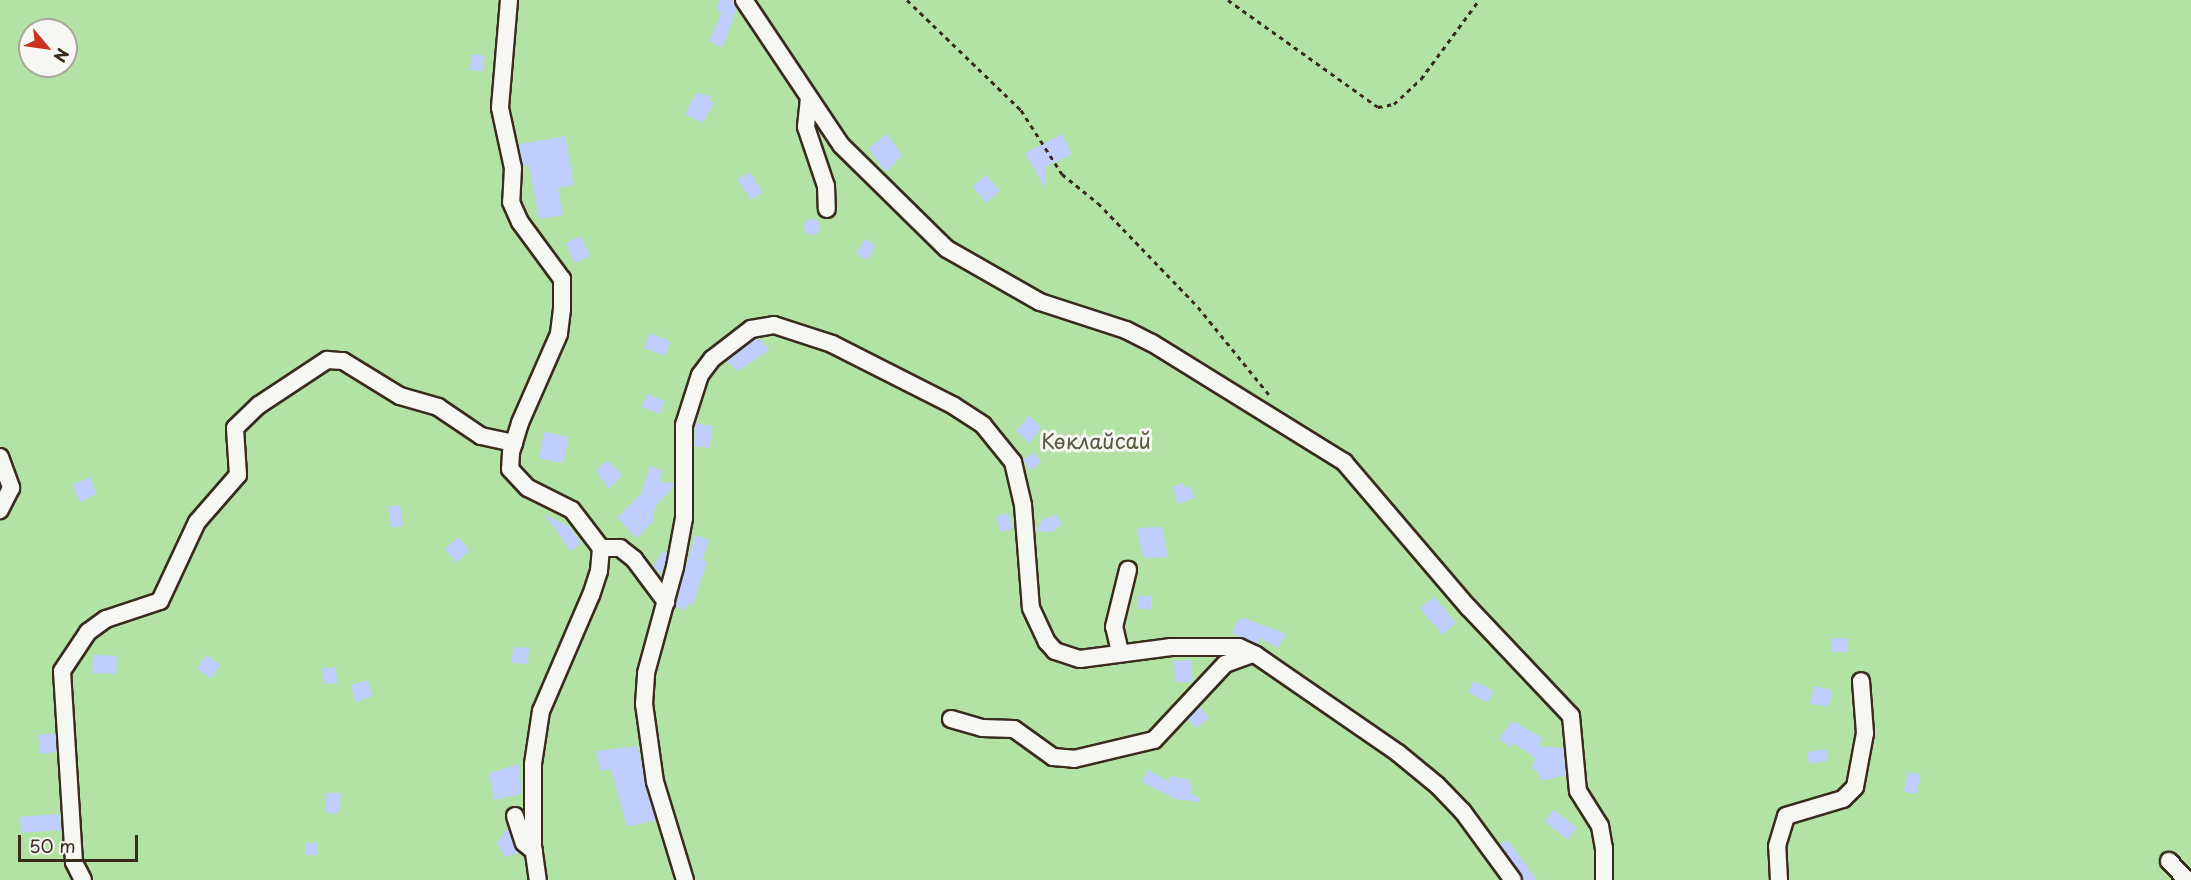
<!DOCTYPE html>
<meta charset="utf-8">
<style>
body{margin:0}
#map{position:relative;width:2191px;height:880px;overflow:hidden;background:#e6eaf6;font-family:"Playpen Sans",sans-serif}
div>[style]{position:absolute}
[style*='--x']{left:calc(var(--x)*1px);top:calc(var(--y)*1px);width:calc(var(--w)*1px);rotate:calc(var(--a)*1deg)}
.green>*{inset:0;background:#b2e3a4}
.building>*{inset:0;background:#bfceff;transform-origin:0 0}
.round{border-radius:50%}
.path>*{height:3px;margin-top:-1.5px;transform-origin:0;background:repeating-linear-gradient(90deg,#3b2a1e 0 4.5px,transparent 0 9px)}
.roads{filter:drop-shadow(2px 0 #3b2a1e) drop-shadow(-2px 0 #3b2a1e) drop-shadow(0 2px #3b2a1e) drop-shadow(0 -2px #3b2a1e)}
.minor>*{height:16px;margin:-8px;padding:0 8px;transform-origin:8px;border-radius:8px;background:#f6f6f2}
span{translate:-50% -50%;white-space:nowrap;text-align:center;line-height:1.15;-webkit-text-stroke:6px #f6f6f2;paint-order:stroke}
.park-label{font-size:21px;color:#595840}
.north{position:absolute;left:18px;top:18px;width:60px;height:60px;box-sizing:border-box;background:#f6f6f2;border:2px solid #aba49d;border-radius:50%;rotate:119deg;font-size:16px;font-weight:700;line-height:24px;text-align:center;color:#3b2a1e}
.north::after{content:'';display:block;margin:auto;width:21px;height:27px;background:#c8321e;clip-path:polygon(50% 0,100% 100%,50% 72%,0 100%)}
.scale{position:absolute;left:18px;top:835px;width:120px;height:27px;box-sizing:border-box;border:3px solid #3b2a1e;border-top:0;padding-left:8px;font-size:18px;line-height:21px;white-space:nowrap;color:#3b2a1e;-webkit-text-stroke:4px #f6f6f2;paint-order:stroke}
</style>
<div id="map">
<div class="green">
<div style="clip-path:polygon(evenodd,0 0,2191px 0,2191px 880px,0 880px,0 0,30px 30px,66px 30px,66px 66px,30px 66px,30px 30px)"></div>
</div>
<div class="building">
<div style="clip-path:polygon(719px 0,734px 0,737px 8px,722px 48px,709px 41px,722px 12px,717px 11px)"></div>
<div style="left:472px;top:54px;width:13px;height:16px;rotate:9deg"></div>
<div style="clip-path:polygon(696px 93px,711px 96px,709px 100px,714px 102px,703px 123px,685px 114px)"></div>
<div style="clip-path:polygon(887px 134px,902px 155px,886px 172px,868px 148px)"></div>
<div style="clip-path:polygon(1062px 134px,1072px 154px,1045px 167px,1046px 190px,1025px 153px)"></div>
<div style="clip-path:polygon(565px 136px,574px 185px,558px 188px,563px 215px,539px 219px,529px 165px,523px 166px,519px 144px)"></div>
<div style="left:749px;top:172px;width:24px;height:14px;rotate:55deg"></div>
<div style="left:986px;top:175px;width:21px;height:18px;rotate:49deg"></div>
<div class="round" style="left:804px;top:219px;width:16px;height:16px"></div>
<div style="left:581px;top:236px;width:22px;height:17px;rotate:66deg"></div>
<div style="left:865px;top:239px;width:13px;height:17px;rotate:32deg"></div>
<div style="left:650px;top:333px;width:22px;height:16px;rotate:22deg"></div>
<div style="clip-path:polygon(755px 339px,762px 340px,769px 350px,738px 371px,726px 361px)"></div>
<div style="left:647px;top:394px;width:19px;height:14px;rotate:21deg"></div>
<div style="clip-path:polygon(1029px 416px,1041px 427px,1030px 443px,1016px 431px)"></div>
<div style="clip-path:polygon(696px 423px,713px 426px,709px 448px,694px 446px)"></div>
<div style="left:544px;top:432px;width:25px;height:27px;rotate:11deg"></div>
<div style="left:1033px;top:452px;width:13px;height:13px;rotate:51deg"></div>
<div style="clip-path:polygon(607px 460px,622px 475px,609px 489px,596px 471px)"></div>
<div style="clip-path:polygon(650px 466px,663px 470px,659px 482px,674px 483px,674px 486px,655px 506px,653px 521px,637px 538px,617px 518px,641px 494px)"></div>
<div style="clip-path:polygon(91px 477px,96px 494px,80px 502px,72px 485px)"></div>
<div style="clip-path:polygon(1183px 483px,1185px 488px,1190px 486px,1195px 498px,1178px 504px,1172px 487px)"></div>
<div style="left:400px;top:505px;width:21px;height:12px;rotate:82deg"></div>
<div style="left:1008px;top:513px;width:16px;height:13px;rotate:72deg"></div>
<div style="clip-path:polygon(544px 514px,570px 527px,581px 543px,571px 551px)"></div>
<div style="clip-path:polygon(1056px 515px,1062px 524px,1052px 532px,1036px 531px,1043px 519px)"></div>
<div style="clip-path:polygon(1162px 527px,1168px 557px,1143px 558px,1137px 528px)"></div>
<div style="clip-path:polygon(695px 535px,709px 540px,702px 560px,707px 562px,693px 605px,688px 603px,685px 610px,675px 606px)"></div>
<div style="left:458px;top:537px;width:18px;height:18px;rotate:49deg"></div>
<div style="clip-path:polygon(662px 551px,667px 554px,662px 574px,653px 567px)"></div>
<div style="left:1138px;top:596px;width:14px;height:13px"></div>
<div style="left:1434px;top:597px;width:34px;height:18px;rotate:50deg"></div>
<div style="clip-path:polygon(1244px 618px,1286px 634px,1278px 648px,1260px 638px,1258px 644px,1232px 633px,1238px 620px)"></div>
<div style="left:1831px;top:638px;width:17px;height:14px"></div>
<div style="left:513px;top:647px;width:16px;height:16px;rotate:4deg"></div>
<div style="left:93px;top:655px;width:24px;height:18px;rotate:2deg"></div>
<div style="left:206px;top:655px;width:17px;height:17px;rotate:33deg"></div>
<div style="left:1191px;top:660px;width:22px;height:17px;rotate:87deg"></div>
<div style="left:336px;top:667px;width:16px;height:14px;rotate:86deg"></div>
<div style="clip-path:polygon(368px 680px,372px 696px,355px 702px,351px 685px)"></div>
<div style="left:1474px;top:681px;width:22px;height:13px;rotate:27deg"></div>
<div style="clip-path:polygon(1814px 686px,1832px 690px,1829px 706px,1810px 704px)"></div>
<div style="clip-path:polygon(1200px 707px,1209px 718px,1196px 728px,1188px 719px)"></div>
<div style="clip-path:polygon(1512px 721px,1543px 738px,1538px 746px,1563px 748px,1566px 775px,1541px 781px,1537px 771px,1531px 768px,1536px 759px,1514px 743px,1511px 747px,1499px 739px)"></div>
<div style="left:55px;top:733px;width:19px;height:17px;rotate:84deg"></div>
<div style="clip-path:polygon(637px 746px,656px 820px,627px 827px,611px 769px,600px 771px,596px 751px)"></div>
<div style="left:1826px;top:749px;width:12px;height:19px;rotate:81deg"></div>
<div style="clip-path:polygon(519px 764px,522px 794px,494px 800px,489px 773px)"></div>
<div style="clip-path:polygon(1148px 770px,1169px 782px,1170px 776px,1190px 780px,1191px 794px,1200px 798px,1199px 802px,1175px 799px,1142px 782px)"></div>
<div style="left:1908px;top:772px;width:13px;height:20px;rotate:13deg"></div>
<div style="clip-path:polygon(326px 793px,341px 793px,340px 810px,336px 814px,326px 812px)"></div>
<div style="left:1554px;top:810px;width:29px;height:15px;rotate:38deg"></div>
<div style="left:60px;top:814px;width:16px;height:40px;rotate:86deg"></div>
<div style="clip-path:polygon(508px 828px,518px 854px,505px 857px,497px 843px)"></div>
<div style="clip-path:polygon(1507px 840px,1537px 880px,1523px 880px,1500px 845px)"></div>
<div style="left:306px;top:843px;width:12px;height:12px"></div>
</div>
<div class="path">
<div style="--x:907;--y:0;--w:158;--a:44"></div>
<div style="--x:1021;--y:110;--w:76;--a:57.4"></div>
<div style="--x:1062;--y:174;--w:46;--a:38.9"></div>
<div style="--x:1098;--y:203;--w:144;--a:46.1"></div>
<div style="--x:1198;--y:307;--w:116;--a:51"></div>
<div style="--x:1228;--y:0;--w:184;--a:35.5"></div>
<div style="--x:1378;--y:107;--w:16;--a:-11"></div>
<div style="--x:1394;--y:104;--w:37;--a:-43"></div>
<div style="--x:1421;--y:79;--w:98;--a:-53.7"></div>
</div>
<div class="roads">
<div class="minor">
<div style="--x:509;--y:0;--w:108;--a:94.8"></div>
<div style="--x:500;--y:108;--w:61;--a:77.8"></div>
<div style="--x:513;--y:168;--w:34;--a:93"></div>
<div style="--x:511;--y:202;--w:22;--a:66"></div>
<div style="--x:520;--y:222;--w:71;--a:53.6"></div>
<div style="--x:562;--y:279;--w:30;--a:90"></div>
<div style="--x:562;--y:309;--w:25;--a:97"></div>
<div style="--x:559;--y:334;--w:97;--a:113.7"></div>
<div style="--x:520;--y:423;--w:30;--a:107"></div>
<div style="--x:511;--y:452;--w:17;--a:93"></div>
<div style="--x:510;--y:469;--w:26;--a:47"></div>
<div style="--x:528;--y:488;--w:49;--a:26.6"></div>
<div style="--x:572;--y:510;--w:48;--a:52.7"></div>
<div style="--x:601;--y:548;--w:23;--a:95"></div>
<div style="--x:599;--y:571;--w:25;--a:108"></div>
<div style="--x:591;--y:595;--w:126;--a:113.3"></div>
<div style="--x:541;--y:711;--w:54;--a:98.6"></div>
<div style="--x:533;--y:764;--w:82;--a:90"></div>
<div style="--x:533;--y:846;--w:34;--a:82"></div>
<div style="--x:744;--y:0;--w:174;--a:56.2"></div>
<div style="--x:841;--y:145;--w:148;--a:44.5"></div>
<div style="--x:947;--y:249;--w:107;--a:29.7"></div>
<div style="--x:1040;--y:302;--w:90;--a:18"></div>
<div style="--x:1126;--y:330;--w:29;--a:27"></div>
<div style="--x:1152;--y:343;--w:226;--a:31.8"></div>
<div style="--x:1344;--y:462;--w:191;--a:49.5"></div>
<div style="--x:1468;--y:607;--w:150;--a:46.6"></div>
<div style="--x:1571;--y:716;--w:75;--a:84.7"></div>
<div style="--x:1578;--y:791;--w:41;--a:57.8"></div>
<div style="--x:1600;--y:826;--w:22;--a:80"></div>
<div style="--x:1604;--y:848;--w:32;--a:90"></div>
<div style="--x:809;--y:98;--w:29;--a:96"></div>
<div style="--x:806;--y:127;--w:62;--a:71.3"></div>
<div style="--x:826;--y:186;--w:23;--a:88"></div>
<div style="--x:0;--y:457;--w:33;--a:70"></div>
<div style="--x:11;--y:488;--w:25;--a:117"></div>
<div style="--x:601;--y:548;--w:19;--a:0"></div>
<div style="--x:620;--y:548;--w:18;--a:38"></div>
<div style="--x:634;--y:559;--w:54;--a:53.3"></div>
<div style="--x:1120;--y:652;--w:26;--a:-103"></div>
<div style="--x:1114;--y:627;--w:59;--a:-76.2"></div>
<div style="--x:951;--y:719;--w:32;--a:16"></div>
<div style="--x:982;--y:728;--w:32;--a:2"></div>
<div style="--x:1014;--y:729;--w:48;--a:35.7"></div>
<div style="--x:1053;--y:757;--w:21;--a:5"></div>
<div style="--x:1074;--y:759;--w:82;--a:-13.4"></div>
<div style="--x:1154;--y:740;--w:104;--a:-46.9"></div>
<div style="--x:1225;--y:664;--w:30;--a:-20"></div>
<div style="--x:515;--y:816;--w:28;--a:72"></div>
<div style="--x:524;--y:843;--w:13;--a:39"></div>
<div style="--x:2169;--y:861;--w:26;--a:47"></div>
<div style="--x:83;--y:880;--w:20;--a:-117"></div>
<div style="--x:74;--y:862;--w:191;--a:-93.6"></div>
<div style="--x:62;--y:671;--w:47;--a:-56.3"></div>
<div style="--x:88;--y:632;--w:22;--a:-36"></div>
<div style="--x:106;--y:619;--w:57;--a:-18.4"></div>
<div style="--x:160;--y:601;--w:87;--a:-64.9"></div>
<div style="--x:197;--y:522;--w:62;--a:-48.9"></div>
<div style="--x:238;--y:475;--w:47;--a:-93.7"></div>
<div style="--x:235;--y:428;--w:33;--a:-44"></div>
<div style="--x:259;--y:405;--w:82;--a:-33.5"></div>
<div style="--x:327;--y:360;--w:16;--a:4"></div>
<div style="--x:343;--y:361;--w:67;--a:31.6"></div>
<div style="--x:400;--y:396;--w:40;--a:16"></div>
<div style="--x:438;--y:407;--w:52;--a:34"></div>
<div style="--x:481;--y:436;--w:34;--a:12"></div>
<div style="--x:685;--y:880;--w:102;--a:-107"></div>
<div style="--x:655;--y:782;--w:79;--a:-98"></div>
<div style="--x:644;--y:704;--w:31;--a:-86"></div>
<div style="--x:646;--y:673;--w:110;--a:-74.7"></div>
<div style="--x:675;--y:567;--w:50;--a:-79.6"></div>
<div style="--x:684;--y:518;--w:93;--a:-90"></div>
<div style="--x:684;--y:425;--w:52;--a:-72.3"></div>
<div style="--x:700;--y:375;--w:20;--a:-53"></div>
<div style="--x:712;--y:359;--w:49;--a:-37.6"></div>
<div style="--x:751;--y:329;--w:23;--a:-10"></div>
<div style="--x:774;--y:325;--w:61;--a:18.1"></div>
<div style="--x:832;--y:344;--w:137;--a:26.9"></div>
<div style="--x:954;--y:406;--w:35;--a:33"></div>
<div style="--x:983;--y:425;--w:48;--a:51"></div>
<div style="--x:1013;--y:462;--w:44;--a:76.9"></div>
<div style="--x:1023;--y:505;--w:103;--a:85.6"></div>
<div style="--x:1031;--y:608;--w:38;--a:65"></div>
<div style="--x:1047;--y:642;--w:12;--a:48"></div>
<div style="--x:1055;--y:651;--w:26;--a:18"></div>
<div style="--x:1080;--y:659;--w:92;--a:-7.5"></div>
<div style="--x:1171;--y:647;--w:68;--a:0"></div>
<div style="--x:1239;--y:647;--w:19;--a:25"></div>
<div style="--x:1256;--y:655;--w:173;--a:34.6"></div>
<div style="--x:1398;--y:753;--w:50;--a:39.4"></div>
<div style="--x:1437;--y:785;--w:37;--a:46"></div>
<div style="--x:1463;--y:812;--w:84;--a:53.7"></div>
<div style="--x:1779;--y:880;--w:34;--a:-93"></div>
<div style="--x:1777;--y:846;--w:31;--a:-73"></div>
<div style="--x:1786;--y:816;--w:59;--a:-16.6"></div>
<div style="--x:1843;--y:799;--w:17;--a:-45"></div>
<div style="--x:1855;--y:787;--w:55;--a:-79.5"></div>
<div style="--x:1865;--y:733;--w:52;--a:-94.4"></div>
</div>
</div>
<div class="park-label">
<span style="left:1096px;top:440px">Көклайсай</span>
</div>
<div class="north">N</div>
<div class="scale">50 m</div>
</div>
